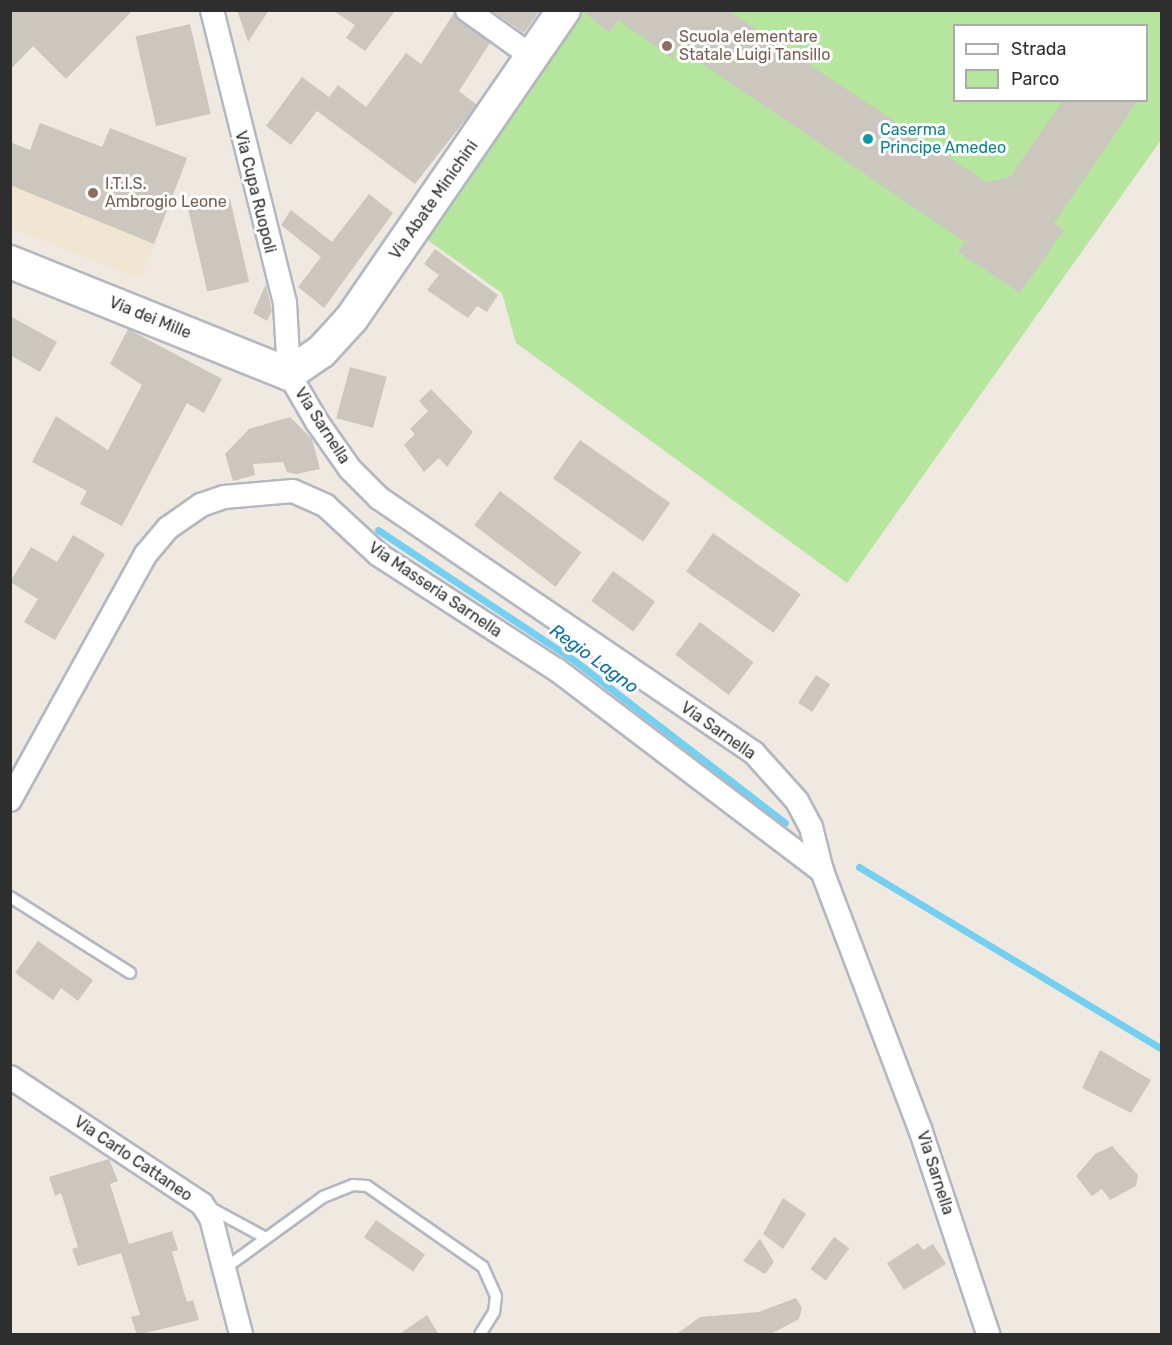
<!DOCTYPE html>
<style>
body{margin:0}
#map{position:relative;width:1172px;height:1345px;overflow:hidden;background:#efe9e1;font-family:Rubik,sans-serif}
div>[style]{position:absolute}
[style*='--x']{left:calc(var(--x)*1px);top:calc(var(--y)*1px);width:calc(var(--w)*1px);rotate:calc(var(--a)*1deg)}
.education>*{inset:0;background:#f0e6d1}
.green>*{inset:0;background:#b6e59e}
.stream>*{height:7px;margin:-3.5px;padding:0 3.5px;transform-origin:3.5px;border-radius:3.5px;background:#75cff0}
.building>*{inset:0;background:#cbc7bf;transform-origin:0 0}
.roads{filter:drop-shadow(2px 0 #b4b7c1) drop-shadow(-2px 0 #b4b7c1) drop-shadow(0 2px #b4b7c1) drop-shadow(0 -2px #b4b7c1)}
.lane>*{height:10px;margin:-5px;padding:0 5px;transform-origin:5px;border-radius:5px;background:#fff}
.street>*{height:22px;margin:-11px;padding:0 11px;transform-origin:11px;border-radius:11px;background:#fff}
.secondary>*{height:32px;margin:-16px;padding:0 16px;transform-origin:16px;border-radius:16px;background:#fff}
.dots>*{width:16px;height:16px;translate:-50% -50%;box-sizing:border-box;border:3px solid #fff;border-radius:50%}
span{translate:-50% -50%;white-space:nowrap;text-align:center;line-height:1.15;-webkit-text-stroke:6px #fff;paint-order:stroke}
.education-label{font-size:16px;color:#785e54}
.left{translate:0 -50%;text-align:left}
.culture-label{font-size:16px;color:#0d838f}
.street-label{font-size:16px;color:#2e2e2e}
.water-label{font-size:18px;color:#0d6fa3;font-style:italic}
.frame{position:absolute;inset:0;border:12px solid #2e2e2e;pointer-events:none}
.legend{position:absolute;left:953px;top:24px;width:195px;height:78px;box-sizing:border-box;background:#fff;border:2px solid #ababab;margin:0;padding:8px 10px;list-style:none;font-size:18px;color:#2e2e2e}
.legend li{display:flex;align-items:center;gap:12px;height:30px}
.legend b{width:30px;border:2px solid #ababab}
</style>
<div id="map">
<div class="education">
<div style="clip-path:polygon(42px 123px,104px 147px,112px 129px,188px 159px,141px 279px,11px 228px,10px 143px,31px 150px)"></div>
</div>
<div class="green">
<div style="clip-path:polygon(evenodd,573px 11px,1161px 11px,1161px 140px,847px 583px,516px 343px,502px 293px,422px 236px,573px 11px,954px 26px,1146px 26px,1146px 100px,954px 100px,954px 26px)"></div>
</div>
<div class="stream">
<div style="--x:378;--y:530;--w:237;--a:33.6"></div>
<div style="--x:575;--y:661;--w:265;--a:37.6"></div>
<div style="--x:859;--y:867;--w:353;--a:31"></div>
</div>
<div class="building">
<div style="clip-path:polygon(10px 10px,133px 10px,66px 79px,33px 46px,10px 70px)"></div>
<div style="clip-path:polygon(237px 10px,269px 10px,248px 42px)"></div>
<div style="clip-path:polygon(332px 10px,396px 10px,365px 51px,346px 38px,355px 25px)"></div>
<div style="clip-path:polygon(491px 10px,540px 10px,524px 33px)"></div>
<div style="clip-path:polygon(582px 10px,727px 10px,986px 182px,1010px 177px,1063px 100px,1138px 100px,1054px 223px,1064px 230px,1020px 293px,958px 252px,965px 242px,676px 46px,673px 59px,618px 20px,609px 33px)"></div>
<div style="clip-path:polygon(454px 13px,490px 43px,459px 91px,477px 105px,415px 184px,317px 111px,291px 145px,266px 126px,302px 77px,329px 97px,338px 85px,366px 107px,406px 53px,421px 64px)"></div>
<div style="left:190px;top:24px;width:92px;height:56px;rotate:77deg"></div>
<div style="clip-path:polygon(40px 123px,102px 147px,110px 128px,187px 158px,154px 244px,10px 185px,10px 142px,30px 150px)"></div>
<div style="clip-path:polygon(369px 194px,393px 213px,324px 308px,298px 287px,321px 257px,281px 225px,291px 210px,332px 242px)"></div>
<div style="left:230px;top:199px;width:85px;height:43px;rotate:77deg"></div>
<div style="clip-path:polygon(435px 249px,498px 295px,487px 312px,477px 306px,468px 318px,427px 290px,439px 275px,424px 264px)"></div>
<div style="clip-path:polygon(266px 284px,272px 311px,267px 321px,253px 313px)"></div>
<div style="clip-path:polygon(10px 316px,57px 342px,40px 372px,10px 355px)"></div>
<div style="clip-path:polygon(128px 329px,222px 379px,204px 413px,187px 403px,122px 526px,80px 504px,87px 491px,32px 462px,56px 416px,108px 450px,142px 385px,110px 364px)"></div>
<div style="left:350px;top:367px;width:38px;height:53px;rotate:15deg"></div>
<div style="clip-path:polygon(431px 389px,473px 432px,447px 467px,439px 458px,424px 472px,404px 445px,415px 434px,410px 429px,428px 411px,419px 401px)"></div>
<div style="clip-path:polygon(290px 417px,312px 439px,320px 469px,296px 474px,287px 472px,283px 462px,253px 464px,255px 475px,233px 481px,225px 454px,249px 429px)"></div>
<div style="left:580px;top:440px;width:110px;height:47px;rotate:35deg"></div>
<div style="left:500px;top:491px;width:102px;height:43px;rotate:37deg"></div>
<div style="left:713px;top:533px;width:107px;height:47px;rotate:35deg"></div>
<div style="clip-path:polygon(73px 535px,105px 554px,55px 640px,24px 622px,38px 599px,10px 582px,31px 547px,57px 562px)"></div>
<div style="left:613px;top:571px;width:52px;height:37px;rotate:36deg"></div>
<div style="left:700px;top:622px;width:67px;height:41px;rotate:37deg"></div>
<div style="left:816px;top:675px;width:17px;height:33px;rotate:33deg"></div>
<div style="clip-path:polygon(38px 941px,93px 980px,78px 1001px,61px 988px,53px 1000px,15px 973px)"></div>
<div style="clip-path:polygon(1100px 1050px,1151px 1080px,1131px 1113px,1082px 1088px)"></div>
<div style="clip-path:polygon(1112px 1146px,1138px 1175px,1136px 1186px,1110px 1200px,1102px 1189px,1092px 1196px,1076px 1176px,1095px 1154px)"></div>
<div style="clip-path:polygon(109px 1159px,118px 1181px,110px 1184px,129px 1244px,172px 1231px,178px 1250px,172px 1252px,187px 1302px,193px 1300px,199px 1320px,137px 1335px,131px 1317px,140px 1315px,121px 1253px,78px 1266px,72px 1249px,78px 1247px,61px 1193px,55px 1196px,49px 1177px)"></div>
<div style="clip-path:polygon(783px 1198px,806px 1214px,783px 1249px,763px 1234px)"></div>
<div style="left:376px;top:1220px;width:60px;height:21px;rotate:35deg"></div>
<div style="left:834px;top:1237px;width:19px;height:40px;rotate:36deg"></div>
<div style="clip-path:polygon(760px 1239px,774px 1262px,765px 1274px,743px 1261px)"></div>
<div style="clip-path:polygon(918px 1243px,923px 1250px,933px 1244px,946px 1264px,904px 1290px,887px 1263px)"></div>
<div style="clip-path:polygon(796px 1298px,802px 1308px,799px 1319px,769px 1335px,675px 1335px,700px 1317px,759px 1312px)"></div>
<div style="clip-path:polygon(427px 1315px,439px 1335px,398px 1335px)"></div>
</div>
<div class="roads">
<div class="lane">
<div style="--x:10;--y:897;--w:142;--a:32.3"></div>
<div style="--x:205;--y:1205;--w:69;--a:28.4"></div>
<div style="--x:224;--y:1269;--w:122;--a:-36"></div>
<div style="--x:323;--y:1197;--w:32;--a:-22"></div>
<div style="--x:353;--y:1185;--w:14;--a:4"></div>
<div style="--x:367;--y:1186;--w:141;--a:34.9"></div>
<div style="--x:483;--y:1267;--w:32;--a:66"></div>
<div style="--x:496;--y:1296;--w:16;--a:97"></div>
<div style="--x:494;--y:1312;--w:26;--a:122"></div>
</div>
<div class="street">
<div style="--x:212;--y:10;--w:302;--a:76"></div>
<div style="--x:285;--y:303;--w:71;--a:86.8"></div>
<div style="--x:289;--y:374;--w:56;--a:59.7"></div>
<div style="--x:317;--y:422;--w:57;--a:54.9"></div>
<div style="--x:350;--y:469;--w:41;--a:45"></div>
<div style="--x:379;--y:498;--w:453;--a:34.2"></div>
<div style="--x:754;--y:753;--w:64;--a:48.1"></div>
<div style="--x:797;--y:801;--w:30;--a:62"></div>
<div style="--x:811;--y:827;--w:45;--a:76"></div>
<div style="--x:822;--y:871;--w:276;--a:69.2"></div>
<div style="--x:920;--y:1129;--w:216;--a:71.6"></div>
<div style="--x:467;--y:10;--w:81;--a:35.5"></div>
<div style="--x:10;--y:800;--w:281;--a:-61.1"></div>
<div style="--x:146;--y:554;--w:34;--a:-50"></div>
<div style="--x:168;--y:528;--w:40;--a:-34.9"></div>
<div style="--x:201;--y:505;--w:24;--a:-19"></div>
<div style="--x:224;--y:497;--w:69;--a:-5"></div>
<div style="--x:293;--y:491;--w:36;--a:24"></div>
<div style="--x:326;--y:506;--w:72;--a:42.8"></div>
<div style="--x:379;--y:555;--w:212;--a:32.9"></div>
<div style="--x:557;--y:670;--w:333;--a:37.2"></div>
<div style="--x:10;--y:1077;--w:230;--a:33.5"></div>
<div style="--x:202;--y:1204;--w:17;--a:57"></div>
<div style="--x:211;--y:1218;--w:120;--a:75.5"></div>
</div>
<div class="secondary">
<div style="--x:10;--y:262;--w:301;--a:21.9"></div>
<div style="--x:289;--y:374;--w:39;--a:-35"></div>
<div style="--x:321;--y:352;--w:46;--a:-47.6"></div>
<div style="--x:352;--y:318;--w:374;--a:-55.5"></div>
</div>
</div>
<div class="dots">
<div style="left:667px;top:46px;background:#8d6e63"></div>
<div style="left:868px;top:139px;background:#0f9aa8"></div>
<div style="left:93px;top:193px;background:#8d6e63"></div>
</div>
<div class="education-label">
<span class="left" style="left:679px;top:46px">Scuola elementare<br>Statale Luigi Tansillo</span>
<span class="left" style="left:105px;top:193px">I.T.I.S.<br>Ambrogio Leone</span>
</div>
<div class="culture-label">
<span class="left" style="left:880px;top:139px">Caserma<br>Principe Amedeo</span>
</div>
<div class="street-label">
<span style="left:255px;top:192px;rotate:76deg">Via Cupa Ruopoli</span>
<span style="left:434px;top:200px;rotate:-55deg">Via Abate Minichini</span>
<span style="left:150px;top:318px;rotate:22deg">Via dei Mille</span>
<span style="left:322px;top:426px;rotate:57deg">Via Sarnella</span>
<span style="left:435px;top:590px;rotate:34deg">Via Masseria Sarnella</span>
<span style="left:718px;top:731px;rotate:35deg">Via Sarnella</span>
<span style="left:133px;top:1159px;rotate:34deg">Via Carlo Cattaneo</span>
<span style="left:935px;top:1173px;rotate:72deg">Via Sarnella</span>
</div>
<div class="water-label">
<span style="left:594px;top:659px;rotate:36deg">Regio Lagno</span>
</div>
<div class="frame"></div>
<ul class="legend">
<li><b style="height:8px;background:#fff"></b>Strada</li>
<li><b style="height:16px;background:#b6e59e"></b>Parco</li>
</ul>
</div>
